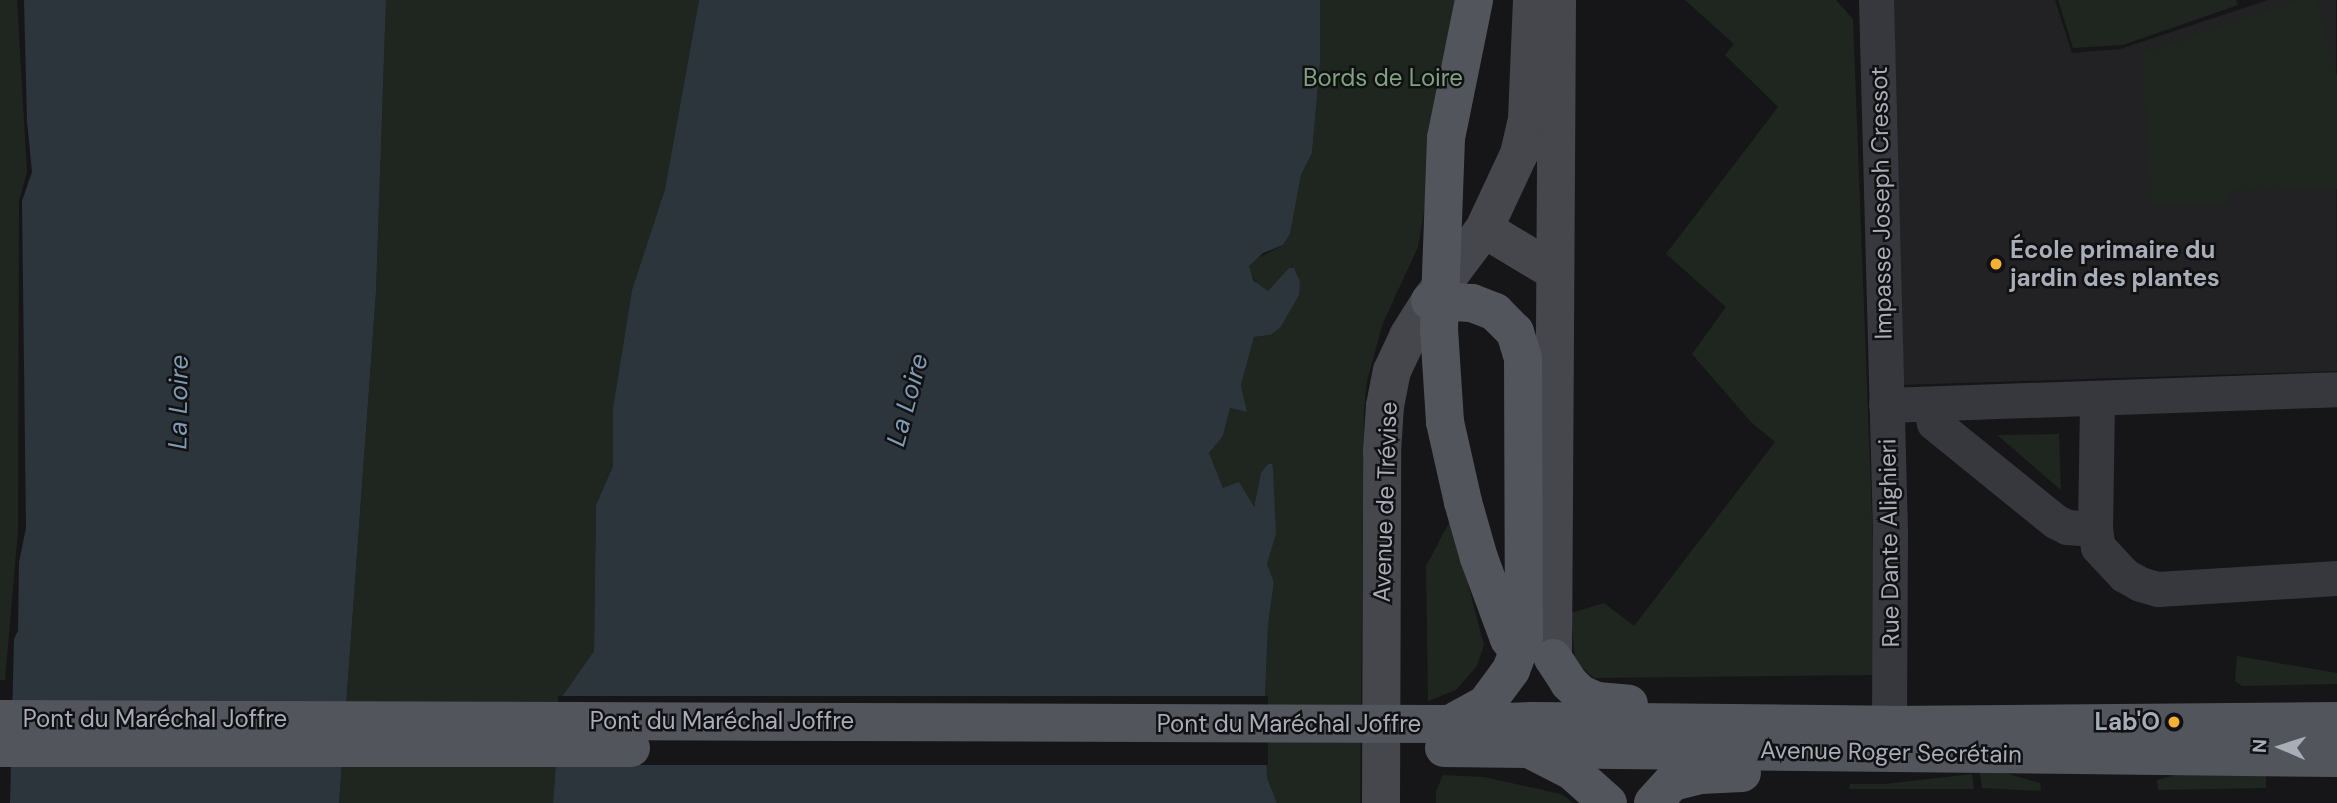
<!DOCTYPE html>
<meta charset="utf-8">
<style>
body{margin:0}
#map{position:relative;width:2337px;height:803px;overflow:hidden;background:#161618;font-family:"DM Sans",sans-serif}
div>[style]{position:absolute}
[style*='--x']{left:calc(var(--x)*1px);top:calc(var(--y)*1px);width:calc(var(--w)*1px);rotate:calc(var(--a)*1deg)}
.built>*{inset:0;background:#222225}
.green>*{inset:0;background:#1e261f}
.water>*{inset:0;background:#2c353c}
.pier>*{inset:0;background:#161618;transform-origin:0 0}
.street>*{height:35px;margin:-17.5px;padding:0 17.5px;transform-origin:17.5px;border-radius:17.5px;background:#37383d}
.secondary>*{height:38px;margin:-19px;padding:0 19px;transform-origin:19px;border-radius:19px;background:#45474d}
.primary>*{height:38px;margin:-19px;padding:0 19px;transform-origin:19px;border-radius:19px;background:#53555c}
.primary-bridge>*{height:38px;margin:-19px;padding:0 19px;transform-origin:19px;border-radius:19px;background:#53555c}
.dots>*{width:19px;height:19px;translate:-50% -50%;box-sizing:border-box;border:4px solid #111113;border-radius:50%}
span{translate:-50% -50%;white-space:nowrap;text-align:center;line-height:1.15;-webkit-text-stroke:5px #111113;paint-order:stroke}
.park-label{font-size:24px;color:#7fa381}
.street-label{font-size:24px;color:#a8adb8}
.poi-label{font-size:24px;color:#a8adb8;font-weight:700}
.left{translate:0 -50%;text-align:left}
.right{translate:-100% -50%;text-align:right}
.water-label{font-size:26px;color:#7f9bb3;font-style:italic}
.north{position:absolute;left:2246px;top:712px;width:70px;height:70px;-webkit-text-stroke:5px #111113;paint-order:stroke;rotate:273deg;font-size:19px;font-weight:700;line-height:28px;text-align:center;color:#a8adb8}
.north::after{content:'';display:block;margin:auto;width:24px;height:32px;background:#a8adb8;clip-path:polygon(50% 0,100% 100%,50% 72%,0 100%)}
</style>
<div id="map">
<div class="built">
<div style="clip-path:polygon(1887px 0,2055px 0,2072px 53px,2120px 49px,2268px 0,2336px 0,2337px 371px,1898px 385px)"></div>
</div>
<div class="green">
<div style="clip-path:polygon(0 0,17px 0,27px 172px,19px 201px,18px 531px,5px 680px,0 680px)"></div>
<div style="clip-path:polygon(386px 0,699px 0,665px 189px,632px 290px,613px 408px,613px 466px,596px 505px,594px 651px,561px 698px,553px 803px,339px 803px,376px 292px)"></div>
<div style="clip-path:polygon(1320px 0,1461px 0,1418px 247px,1383px 323px,1367px 381px,1364px 411px,1360px 803px,1277px 803px,1267px 778px,1265px 697px,1268px 624px,1274px 582px,1267px 564px,1276px 534px,1261px 473px,1254px 507px,1223px 488px,1209px 453px,1223px 436px,1230px 408px,1247px 412px,1241px 385px,1254px 337px,1270px 335px,1289px 269px,1268px 291px,1259px 286px,1248px 271px,1250px 262px,1283px 245px,1290px 234px,1301px 175px,1312px 153px,1320px 62px)"></div>
<div style="clip-path:polygon(1685px 0,1836px 0,1853px 19px,1878px 675px,1594px 678px,1575px 662px,1571px 613px,1604px 603px,1634px 626px,1775px 442px,1751px 422px,1692px 354px,1726px 307px,1666px 254px,1778px 107px,1725px 55px,1734px 44px)"></div>
<div style="clip-path:polygon(2058px 0,2236px 0,2238px 5px,2123px 45px,2073px 48px)"></div>
<div style="clip-path:polygon(2298px 0,2317px 0,2337px 76px,2337px 189px,2228px 191px,2227px 204px,2151px 205px,2142px 54px)"></div>
<div style="clip-path:polygon(2059px 434px,2061px 490px,1997px 435px)"></div>
<div style="clip-path:polygon(1451px 519px,1484px 645px,1477px 666px,1456px 690px,1428px 701px,1426px 566px)"></div>
<div style="clip-path:polygon(2237px 656px,2337px 673px,2337px 684px,2242px 686px,2235px 681px)"></div>
<div style="clip-path:polygon(2002px 772px,2040px 783px,2041px 791px,1982px 788px,1980px 773px)"></div>
<div style="clip-path:polygon(1972px 774px,1974px 789px,1849px 789px,1850px 784px,1885px 784px)"></div>
<div style="clip-path:polygon(2179px 774px,2266px 774px,2266px 788px,2158px 790px,2157px 780px)"></div>
<div style="clip-path:polygon(1443px 775px,1484px 777px,1561px 794px,1574px 803px,1436px 803px,1436px 791px)"></div>
</div>
<div class="water">
<div style="clip-path:polygon(24px 0,386px 0,376px 292px,339px 803px,10px 803px,14px 639px,18px 631px,19px 562px,26px 528px,22px 201px,32px 172px,27px 121px)"></div>
<div style="clip-path:polygon(699px 0,1320px 0,1320px 62px,1312px 153px,1301px 175px,1290px 234px,1283px 245px,1263px 253px,1249px 266px,1253px 280px,1268px 291px,1289px 268px,1294px 268px,1300px 282px,1299px 295px,1280px 328px,1270px 335px,1254px 337px,1241px 385px,1247px 412px,1230px 408px,1223px 436px,1209px 453px,1223px 488px,1239px 482px,1254px 507px,1261px 473px,1268px 464px,1272px 464px,1273px 469px,1276px 534px,1267px 564px,1274px 582px,1268px 624px,1265px 697px,1267px 778px,1277px 803px,553px 803px,561px 698px,594px 651px,596px 505px,613px 466px,613px 408px,632px 290px,665px 189px)"></div>
</div>
<div class="pier">
<div style="left:558px;top:696px;width:710px;height:69px"></div>
</div>
<div class="street">
<div style="--x:1876;--y:0;--w:532;--a:88.49"></div>
<div style="--x:1890;--y:532;--w:193;--a:90.3"></div>
<div style="--x:1930;--y:404;--w:19;--a:78"></div>
<div style="--x:1934;--y:423;--w:156;--a:39"></div>
<div style="--x:2055;--y:521;--w:13;--a:27"></div>
<div style="--x:2067;--y:527;--w:28;--a:4"></div>
<div style="--x:2095;--y:529;--w:131;--a:-89.1"></div>
<div style="--x:1886;--y:405;--w:451;--a:-2"></div>
<div style="--x:2095;--y:529;--w:18;--a:81"></div>
<div style="--x:2098;--y:547;--w:38;--a:47"></div>
<div style="--x:2124;--y:575;--w:18;--a:29"></div>
<div style="--x:2140;--y:584;--w:19;--a:16"></div>
<div style="--x:2158;--y:589;--w:179;--a:-3.5"></div>
</div>
<div class="secondary">
<div style="--x:1484;--y:229;--w:82;--a:31"></div>
<div style="--x:1553;--y:658;--w:658;--a:-89.65"></div>
<div style="--x:1381;--y:803;--w:352;--a:-89.8"></div>
<div style="--x:1382;--y:451;--w:45;--a:-86.2"></div>
<div style="--x:1385;--y:406;--w:36;--a:-79"></div>
<div style="--x:1392;--y:371;--w:38;--a:-65"></div>
<div style="--x:1408;--y:336;--w:41;--a:-57.8"></div>
<div style="--x:1430;--y:301;--w:90;--a:-53.1"></div>
<div style="--x:1484;--y:229;--w:83;--a:-65"></div>
<div style="--x:1519;--y:154;--w:36;--a:-77"></div>
<div style="--x:1527;--y:119;--w:119;--a:-87.6"></div>
</div>
<div class="primary">
<div style="--x:1446;--y:138;--w:141;--a:-78.5"></div>
<div style="--x:1430;--y:301;--w:42;--a:2.7"></div>
<div style="--x:1472;--y:303;--w:25;--a:21"></div>
<div style="--x:1495;--y:312;--w:28;--a:45"></div>
<div style="--x:1515;--y:332;--w:27;--a:73"></div>
<div style="--x:1523;--y:358;--w:278;--a:89.8"></div>
<div style="--x:1524;--y:636;--w:36;--a:111"></div>
<div style="--x:1511;--y:670;--w:42;--a:126.3"></div>
<div style="--x:1486;--y:704;--w:39;--a:151"></div>
<div style="--x:1463;--y:502;--w:58;--a:74.1"></div>
<div style="--x:1479;--y:558;--w:86;--a:69.7"></div>
<div style="--x:1509;--y:639;--w:16;--a:52"></div>
<div style="--x:1553;--y:658;--w:30;--a:57"></div>
<div style="--x:1569;--y:683;--w:16;--a:43"></div>
<div style="--x:1581;--y:694;--w:17;--a:24"></div>
<div style="--x:1597;--y:701;--w:32;--a:5"></div>
<div style="--x:1447;--y:724;--w:87;--a:-2"></div>
<div style="--x:1534;--y:721;--w:355;--a:0.6"></div>
<div style="--x:1889;--y:725;--w:448;--a:-0.5"></div>
<div style="--x:1444;--y:748;--w:893;--a:0.64"></div>
<div style="--x:1533;--y:751;--w:44;--a:27.1"></div>
<div style="--x:1572;--y:771;--w:48;--a:41.6"></div>
<div style="--x:1653;--y:803;--w:28;--a:-48"></div>
<div style="--x:1672;--y:782;--w:29;--a:-14"></div>
<div style="--x:1700;--y:775;--w:42;--a:-2.7"></div>
</div>
<div class="primary-bridge">
<div style="--x:1446;--y:138;--w:191;--a:92.1"></div>
<div style="--x:1439;--y:329;--w:93;--a:86.3"></div>
<div style="--x:1445;--y:422;--w:82;--a:77.3"></div>
<div style="--x:0;--y:719;--w:1445;--a:0.2"></div>
<div style="--x:0;--y:748;--w:631;--a:0"></div>
</div>
<div class="dots">
<div style="left:1996px;top:264px;background:#f2b134"></div>
<div style="left:2174px;top:722px;background:#f2b134"></div>
</div>
<div class="park-label">
<span style="left:1383px;top:78px">Bords de Loire</span>
</div>
<div class="street-label">
<span style="left:1881px;top:203px;rotate:-91deg">Impasse Joseph Cressot</span>
<span style="left:1385px;top:502px;rotate:-88deg">Avenue de Trévise</span>
<span style="left:1889px;top:543px;rotate:-91deg">Rue Dante Alighieri</span>
<span style="left:155px;top:719px">Pont du Maréchal Joffre</span>
<span style="left:722px;top:721px">Pont du Maréchal Joffre</span>
<span style="left:1289px;top:724px">Pont du Maréchal Joffre</span>
<span style="left:1891px;top:752px;rotate:1deg">Avenue Roger Secrétain</span>
</div>
<div class="poi-label">
<span class="left" style="left:2010px;top:264px">École primaire du<br>jardin des plantes</span>
<span class="right" style="left:2160px;top:722px">Lab'O</span>
</div>
<div class="water-label">
<span style="left:908px;top:400px;rotate:-75deg">La Loire</span>
<span style="left:179px;top:402px;rotate:-89deg">La Loire</span>
</div>
<div class="north">N</div>
</div>
